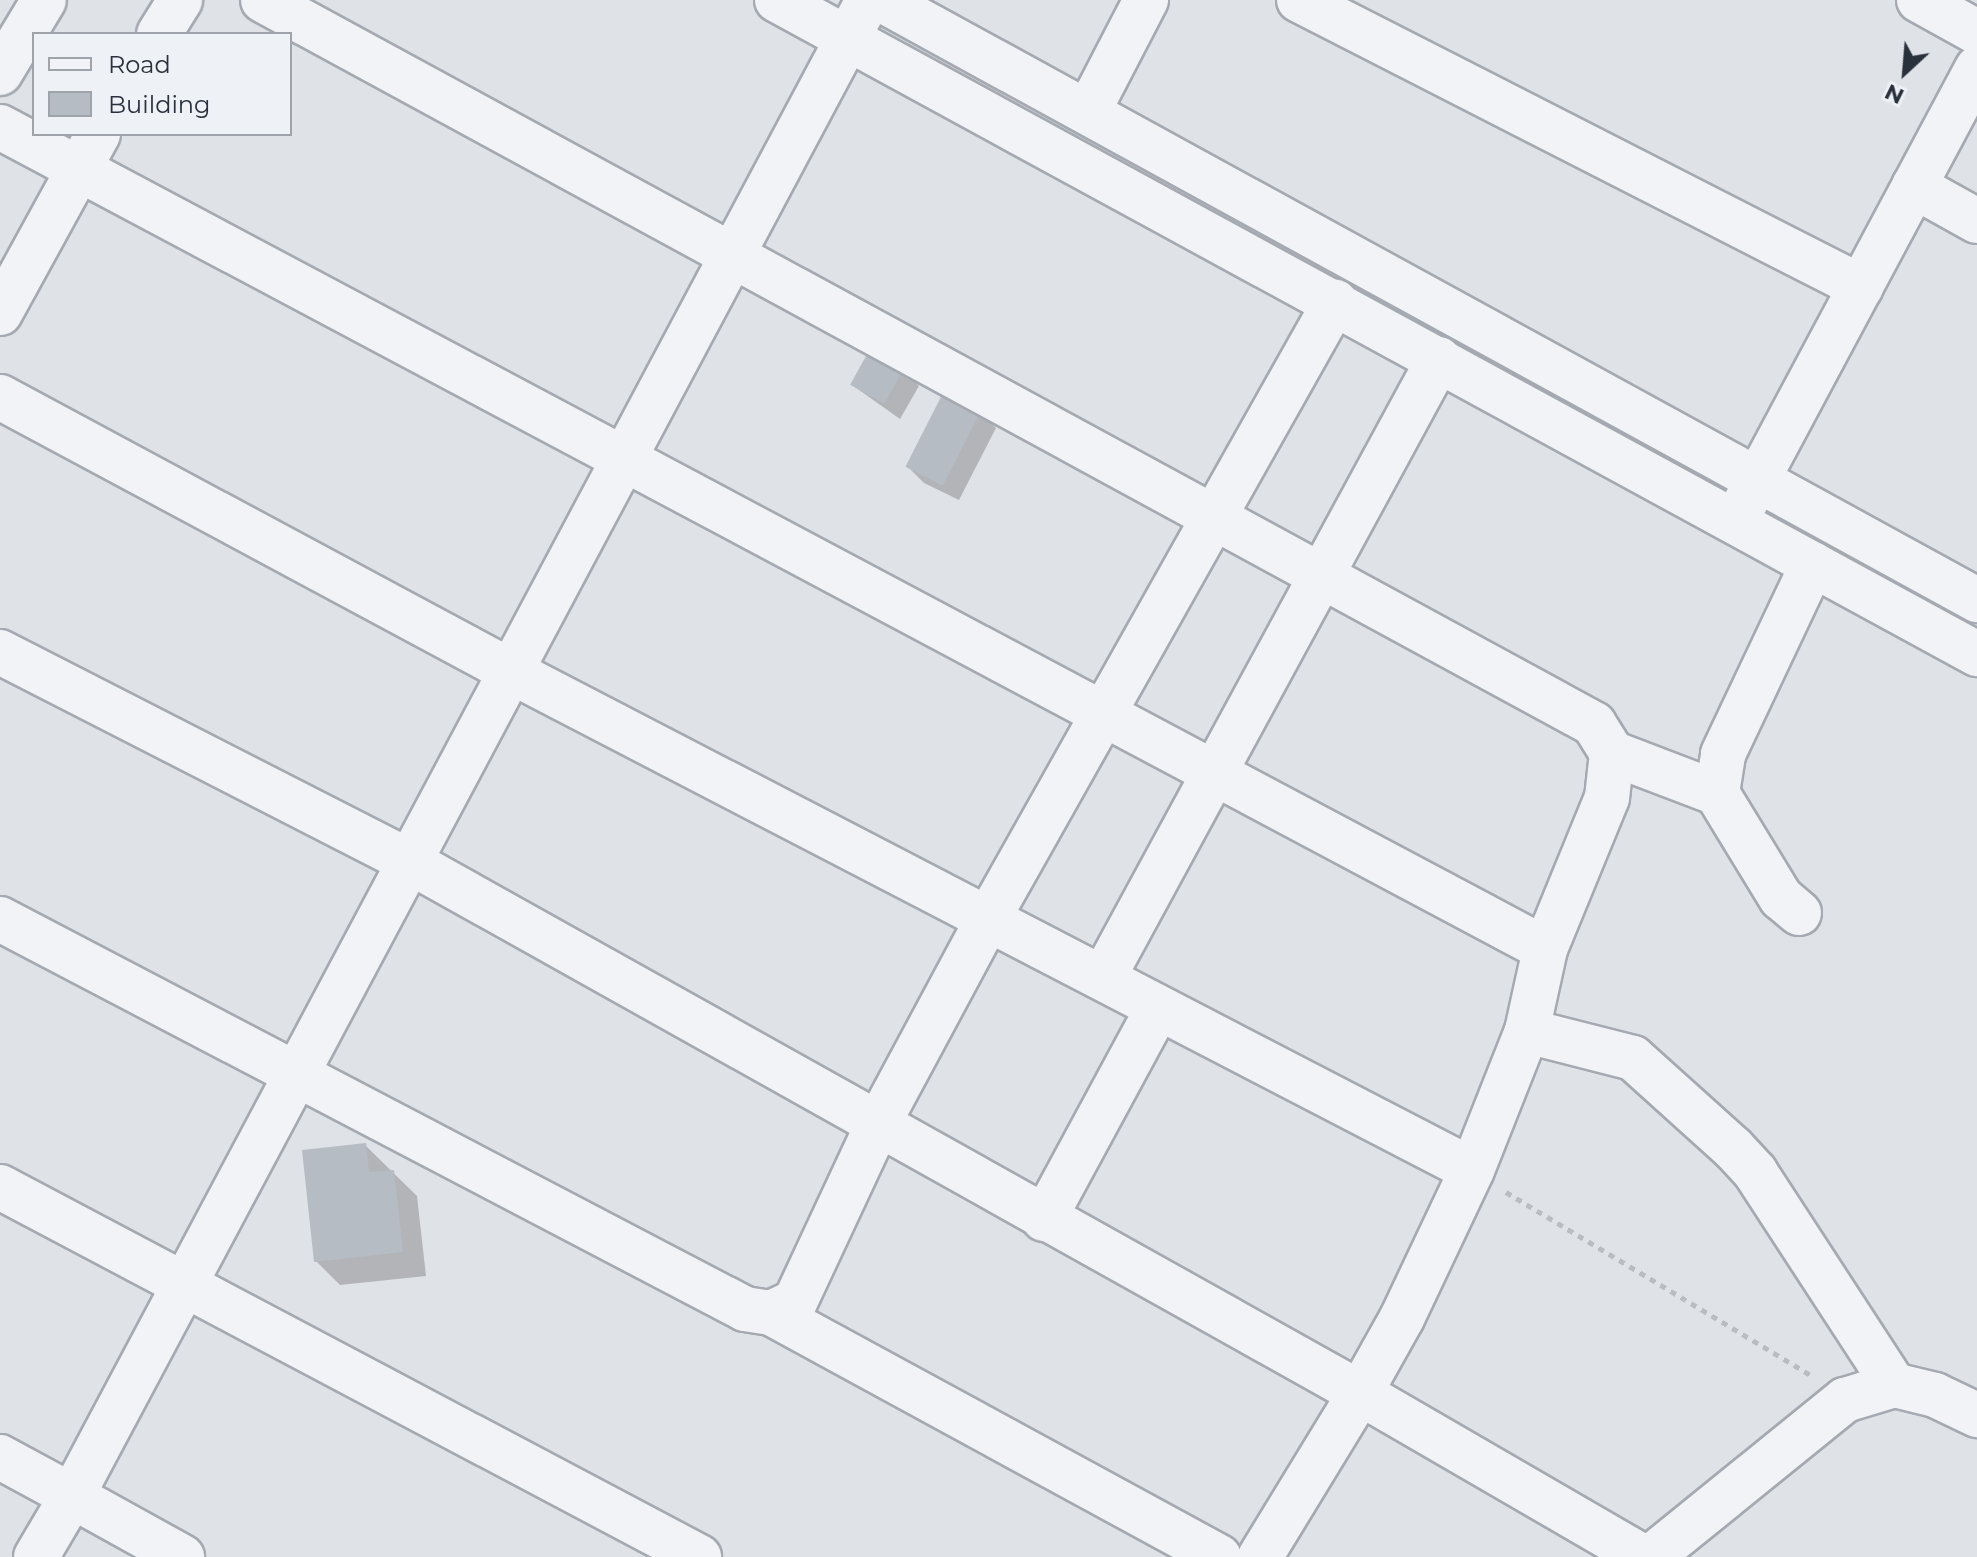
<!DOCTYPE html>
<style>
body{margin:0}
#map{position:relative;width:1977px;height:1557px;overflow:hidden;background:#dfe2e7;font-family:Montserrat,sans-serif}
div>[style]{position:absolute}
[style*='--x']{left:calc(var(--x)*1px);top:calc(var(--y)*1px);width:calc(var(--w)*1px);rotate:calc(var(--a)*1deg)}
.shadow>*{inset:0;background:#0003}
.building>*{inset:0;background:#b6bcc4;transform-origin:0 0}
.path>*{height:5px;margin-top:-2.5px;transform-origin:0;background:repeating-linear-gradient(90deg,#b9bdc2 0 6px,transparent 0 12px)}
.roads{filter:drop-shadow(2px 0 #a5a9b1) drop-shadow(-2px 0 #a5a9b1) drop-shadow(0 2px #a5a9b1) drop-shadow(0 -2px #a5a9b1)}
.minor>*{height:44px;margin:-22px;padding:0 22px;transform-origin:22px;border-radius:22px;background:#f1f3f6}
span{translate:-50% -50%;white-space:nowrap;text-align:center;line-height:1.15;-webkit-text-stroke:6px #eef1f5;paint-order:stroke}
.legend{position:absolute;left:32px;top:32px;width:260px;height:104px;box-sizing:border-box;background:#eef1f5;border:2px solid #9fa4ab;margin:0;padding:10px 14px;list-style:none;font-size:24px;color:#29313d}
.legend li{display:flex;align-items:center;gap:16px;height:40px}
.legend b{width:40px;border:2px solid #9fa4ab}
.north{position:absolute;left:1865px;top:32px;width:80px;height:80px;-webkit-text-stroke:6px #eef1f5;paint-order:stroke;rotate:206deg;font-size:22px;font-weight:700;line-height:32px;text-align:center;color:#29313d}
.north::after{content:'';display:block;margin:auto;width:28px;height:36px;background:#29313d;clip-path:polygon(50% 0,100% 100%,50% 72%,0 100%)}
</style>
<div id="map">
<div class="shadow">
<div style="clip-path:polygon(903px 370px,919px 386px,900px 419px,852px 385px)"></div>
<div style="clip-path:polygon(980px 412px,996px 428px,959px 500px,924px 483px,908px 467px)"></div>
<div style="clip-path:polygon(365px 1145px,417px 1196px,426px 1276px,340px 1285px,316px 1261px)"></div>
</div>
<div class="building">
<div style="left:870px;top:349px;width:39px;height:41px;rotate:29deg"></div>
<div style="left:944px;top:391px;width:42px;height:85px;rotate:27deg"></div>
<div style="clip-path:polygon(366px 1143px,369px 1172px,394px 1170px,403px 1252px,314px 1262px,302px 1150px)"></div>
</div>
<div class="path">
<div style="--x:1506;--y:1192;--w:357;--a:31"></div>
</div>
<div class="roads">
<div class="minor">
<div style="--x:777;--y:0;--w:1367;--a:28.59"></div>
<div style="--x:882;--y:0;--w:1249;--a:28.72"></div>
<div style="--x:1299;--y:0;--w:631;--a:27.05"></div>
<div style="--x:1919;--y:0;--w:66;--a:28.9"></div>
<div style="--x:159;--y:34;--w:40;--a:-58"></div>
<div style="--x:0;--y:73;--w:85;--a:-58.9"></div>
<div style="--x:1089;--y:110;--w:124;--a:-62.6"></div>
<div style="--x:0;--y:127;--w:1750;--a:28.01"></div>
<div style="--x:1914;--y:186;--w:72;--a:29.1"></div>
<div style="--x:0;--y:313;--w:204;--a:-61.3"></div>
<div style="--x:0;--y:397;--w:581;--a:28.24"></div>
<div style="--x:512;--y:672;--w:1081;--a:27.42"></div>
<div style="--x:1744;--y:505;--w:495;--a:-61.9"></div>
<div style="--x:0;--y:652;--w:463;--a:27.1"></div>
<div style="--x:412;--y:863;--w:1086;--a:29.21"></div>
<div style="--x:1360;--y:1393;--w:86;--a:-60.8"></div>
<div style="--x:1402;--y:1318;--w:164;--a:-64.7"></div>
<div style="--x:1472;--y:1170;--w:149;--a:-68.4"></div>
<div style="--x:1527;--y:1031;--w:84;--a:-77.6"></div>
<div style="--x:1545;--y:949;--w:163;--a:-67.7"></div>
<div style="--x:1607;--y:798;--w:45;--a:-83.7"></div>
<div style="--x:1612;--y:753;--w:34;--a:-122"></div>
<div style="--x:1594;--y:724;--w:1515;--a:-151.46"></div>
<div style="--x:1612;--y:753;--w:112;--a:20.9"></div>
<div style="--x:1799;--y:913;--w:23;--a:-140"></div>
<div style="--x:1781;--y:898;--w:123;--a:-121.4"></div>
<div style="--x:1717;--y:793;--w:39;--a:-81"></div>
<div style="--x:1723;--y:754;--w:210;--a:-64.7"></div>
<div style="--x:0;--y:919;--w:841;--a:27.63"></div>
<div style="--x:745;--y:1309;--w:26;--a:9"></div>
<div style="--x:771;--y:1313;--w:26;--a:-25"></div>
<div style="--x:795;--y:1302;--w:196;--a:-65"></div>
<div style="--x:878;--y:1124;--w:235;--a:-61.8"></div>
<div style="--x:989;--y:917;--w:706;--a:-60.64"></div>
<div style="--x:1104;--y:976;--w:702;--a:-61.5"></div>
<div style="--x:1527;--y:1031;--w:109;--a:14.3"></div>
<div style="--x:1633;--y:1058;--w:135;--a:42"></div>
<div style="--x:1733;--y:1148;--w:33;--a:47"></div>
<div style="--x:1755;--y:1172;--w:254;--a:56.9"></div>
<div style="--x:0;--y:1187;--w:791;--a:27.89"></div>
<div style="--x:1044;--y:1219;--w:240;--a:-61.6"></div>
<div style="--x:771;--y:1313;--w:510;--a:28.57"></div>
<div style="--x:0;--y:1457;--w:82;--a:28.4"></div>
<div style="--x:72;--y:1496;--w:1695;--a:-61.98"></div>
<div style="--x:36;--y:1557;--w:71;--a:-59.5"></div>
<div style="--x:72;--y:1496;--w:126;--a:29"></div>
<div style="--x:1260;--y:1557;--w:192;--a:-58.6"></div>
<div style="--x:1360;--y:1393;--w:327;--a:30.1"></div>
<div style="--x:1651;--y:1557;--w:250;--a:-39"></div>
<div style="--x:1845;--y:1400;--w:51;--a:-17"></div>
<div style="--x:1894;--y:1385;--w:42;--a:13.7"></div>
<div style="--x:1935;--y:1395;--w:47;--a:25.5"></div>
</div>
</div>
<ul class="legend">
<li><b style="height:10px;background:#f1f3f6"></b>Road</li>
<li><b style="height:22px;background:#b6bcc4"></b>Building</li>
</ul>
<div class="north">N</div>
</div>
